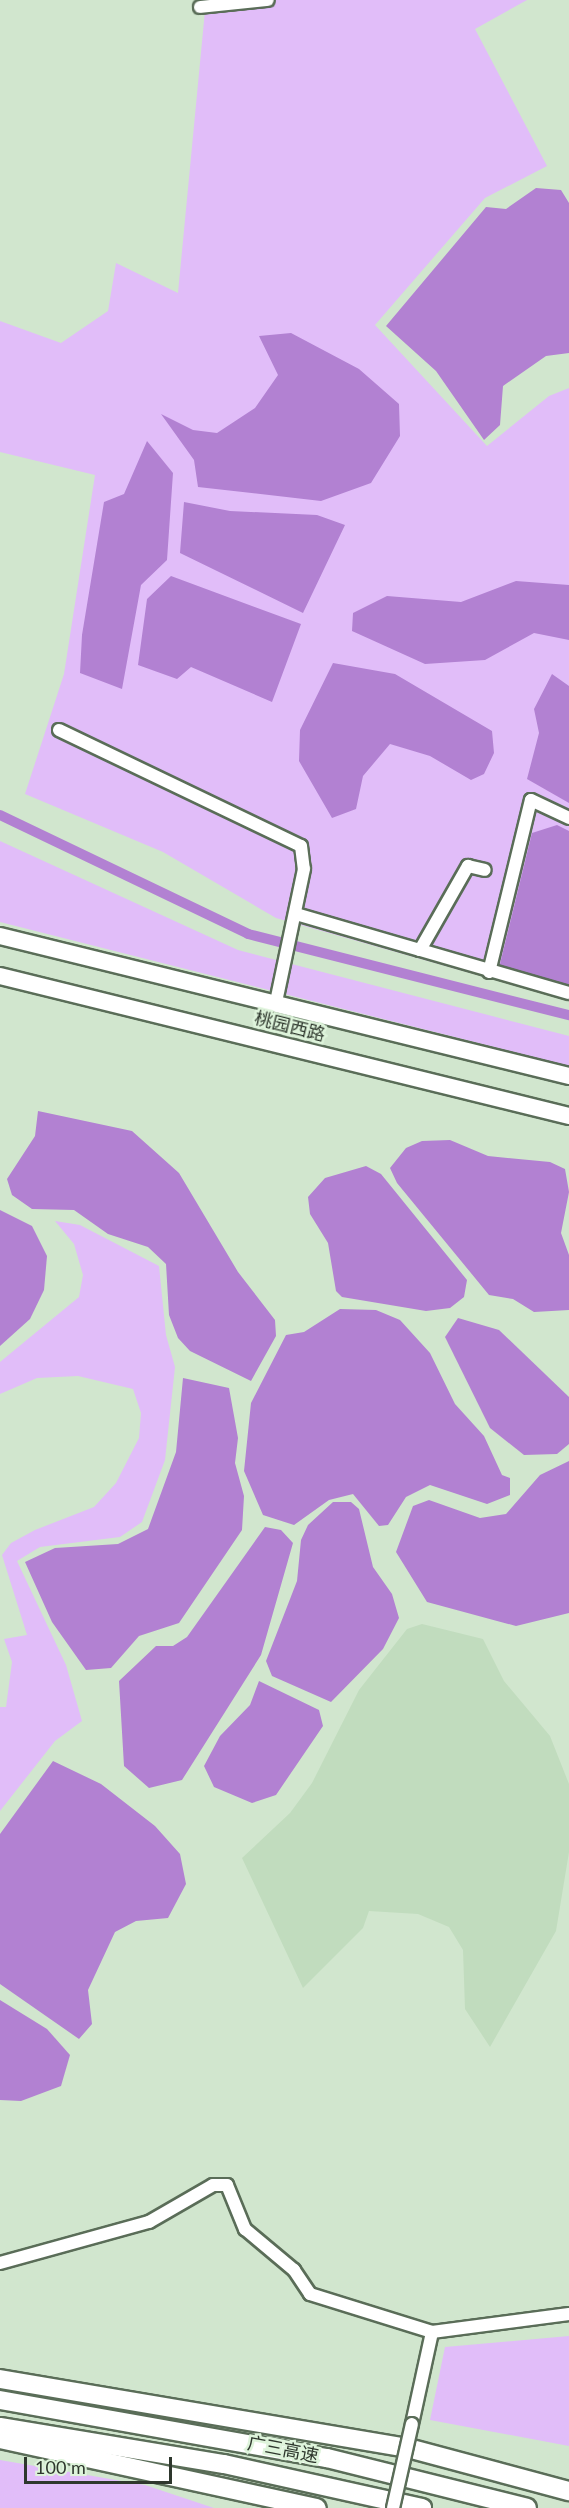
<!DOCTYPE html>
<meta charset="utf-8">
<style>
body{margin:0}
#map{position:relative;width:569px;height:2508px;overflow:hidden;background:#d1e6ce;font-family:Lato,"Noto Sans SC",sans-serif}
div>[style]{position:absolute}
[style*='--x']{left:calc(var(--x)*1px);top:calc(var(--y)*1px);width:calc(var(--w)*1px);rotate:calc(var(--a)*1deg)}
.built>*{inset:0;background:#c1dcbe}
.green>*{inset:0;background:#e1bdf9}
.water>*{inset:0;background:#b281d2}
.canal>*{height:10px;margin:-5px;padding:0 5px;transform-origin:5px;border-radius:5px;background:#b281d2}
.roads{filter:drop-shadow(2px 0 #5a6d58) drop-shadow(-2px 0 #5a6d58) drop-shadow(0 2px #5a6d58) drop-shadow(0 -2px #5a6d58)}
.minor>*{height:12px;margin:-6px;padding:0 6px;transform-origin:6px;border-radius:6px;background:#fff}
.major>*{height:16px;margin:-8px;padding:0 8px;transform-origin:8px;border-radius:8px;background:#fff}
.highway>*{height:18px;margin:-9px;padding:0 9px;transform-origin:9px;border-radius:9px;background:#fff}
.bridges{filter:drop-shadow(2px 0 #5a6d58) drop-shadow(-2px 0 #5a6d58) drop-shadow(0 2px #5a6d58) drop-shadow(0 -2px #5a6d58)}
.minor-bridge>*{height:12px;margin:-6px;padding:0 6px;transform-origin:6px;border-radius:6px;background:#fff}
span{translate:-50% -50%;white-space:nowrap;text-align:center;line-height:1.15;-webkit-text-stroke:5px #def4db;paint-order:stroke}
.street-label{font-size:18px;color:#2e372d}
.scale{position:absolute;left:24px;top:2457px;width:148px;height:27px;box-sizing:border-box;border:3px solid #2e372d;border-top:0;padding-left:8px;font-size:18px;line-height:21px;white-space:nowrap;color:#2e372d;-webkit-text-stroke:4px #def4db;paint-order:stroke}
</style>
<div id="map">
<div class="built">
<div style="clip-path:polygon(422px 1624px,483px 1639px,504px 1681px,550px 1736px,569px 1784px,569px 1852px,556px 1931px,490px 2047px,465px 2009px,463px 1950px,449px 1927px,418px 1914px,369px 1911px,363px 1928px,303px 1988px,242px 1858px,290px 1813px,312px 1783px,359px 1690px,407px 1629px)"></div>
</div>
<div class="green">
<div style="clip-path:polygon(206px 0,527px 0,475px 29px,547px 166px,485px 198px,375px 325px,487px 446px,549px 396px,569px 388px,569px 1001px,276px 918px,163px 852px,25px 794px,64px 674px,95px 475px,0 452px,0 321px,61px 343px,108px 311px,116px 263px,178px 293px)"></div>
<div style="clip-path:polygon(0 841px,238px 950px,569px 1036px,569px 1066px,0 922px)"></div>
<div style="clip-path:polygon(55px 1221px,80px 1225px,159px 1266px,166px 1335px,175px 1367px,165px 1460px,142px 1522px,120px 1537px,40px 1547px,17px 1561px,66px 1665px,82px 1721px,55px 1741px,0 1811px,0 1707px,6px 1707px,12px 1662px,4px 1639px,27px 1635px,2px 1555px,11px 1543px,35px 1530px,94px 1507px,116px 1483px,139px 1438px,141px 1413px,133px 1389px,78px 1376px,37px 1378px,0 1394px,0 1362px,79px 1297px,83px 1275px,74px 1244px)"></div>
<div style="clip-path:polygon(569px 2336px,569px 2446px,430px 2420px,445px 2347px)"></div>
<div style="clip-path:polygon(0 2460px,145px 2485px,214px 2508px,0 2508px)"></div>
</div>
<div class="water">
<div style="clip-path:polygon(536px 188px,561px 190px,569px 203px,569px 353px,546px 356px,503px 386px,500px 425px,484px 440px,436px 371px,386px 326px,486px 207px,506px 209px)"></div>
<div style="clip-path:polygon(291px 333px,359px 369px,399px 404px,400px 436px,371px 483px,321px 501px,198px 487px,194px 460px,161px 414px,193px 430px,217px 433px,255px 408px,278px 375px,259px 336px)"></div>
<div style="clip-path:polygon(147px 441px,173px 473px,167px 560px,141px 585px,122px 689px,80px 673px,82px 635px,104px 502px,124px 494px)"></div>
<div style="clip-path:polygon(184px 502px,230px 511px,317px 515px,345px 525px,303px 613px,180px 553px)"></div>
<div style="clip-path:polygon(171px 576px,301px 624px,272px 702px,191px 667px,177px 679px,138px 665px,147px 599px)"></div>
<div style="clip-path:polygon(516px 581px,569px 585px,569px 640px,534px 633px,485px 660px,425px 664px,352px 631px,353px 613px,387px 596px,461px 602px)"></div>
<div style="clip-path:polygon(333px 663px,395px 674px,492px 731px,494px 753px,484px 774px,471px 780px,430px 756px,390px 744px,363px 776px,356px 809px,332px 818px,299px 761px,300px 730px)"></div>
<div style="clip-path:polygon(552px 674px,569px 686px,569px 803px,527px 779px,539px 733px,534px 709px)"></div>
<div style="clip-path:polygon(557px 825px,569px 831px,569px 986px,499px 968px,532px 833px)"></div>
<div style="clip-path:polygon(38px 1111px,132px 1131px,179px 1173px,238px 1272px,275px 1320px,276px 1336px,251px 1381px,190px 1351px,178px 1338px,169px 1315px,166px 1264px,148px 1247px,108px 1234px,74px 1210px,32px 1209px,12px 1195px,7px 1179px,35px 1136px)"></div>
<div style="clip-path:polygon(450px 1140px,488px 1156px,550px 1162px,565px 1169px,569px 1192px,561px 1233px,569px 1255px,569px 1310px,534px 1312px,513px 1299px,489px 1295px,397px 1183px,390px 1168px,406px 1148px,422px 1141px)"></div>
<div style="clip-path:polygon(366px 1166px,381px 1174px,467px 1280px,464px 1297px,450px 1308px,426px 1311px,342px 1297px,336px 1291px,328px 1243px,310px 1214px,308px 1197px,325px 1178px)"></div>
<div style="clip-path:polygon(0 1210px,32px 1226px,47px 1256px,44px 1290px,30px 1319px,0 1346px)"></div>
<div style="clip-path:polygon(340px 1309px,376px 1310px,400px 1320px,430px 1353px,455px 1404px,484px 1436px,502px 1475px,510px 1478px,510px 1495px,487px 1504px,430px 1485px,406px 1497px,388px 1525px,379px 1526px,353px 1494px,329px 1500px,294px 1525px,263px 1515px,244px 1471px,251px 1403px,286px 1335px,304px 1332px)"></div>
<div style="clip-path:polygon(458px 1318px,499px 1330px,569px 1397px,569px 1444px,557px 1454px,524px 1455px,490px 1428px,445px 1337px)"></div>
<div style="clip-path:polygon(183px 1378px,229px 1388px,238px 1438px,235px 1463px,244px 1496px,242px 1530px,179px 1623px,139px 1636px,111px 1668px,86px 1670px,52px 1622px,25px 1562px,55px 1548px,118px 1544px,148px 1529px,176px 1452px)"></div>
<div style="clip-path:polygon(569px 1461px,569px 1613px,516px 1626px,427px 1602px,396px 1552px,413px 1506px,429px 1500px,480px 1518px,506px 1514px,540px 1475px)"></div>
<div style="clip-path:polygon(333px 1502px,351px 1502px,359px 1509px,373px 1567px,392px 1594px,399px 1618px,383px 1649px,331px 1702px,272px 1676px,266px 1661px,297px 1581px,301px 1540px,308px 1525px)"></div>
<div style="clip-path:polygon(265px 1527px,281px 1530px,293px 1543px,261px 1655px,182px 1780px,149px 1788px,124px 1766px,119px 1681px,156px 1646px,173px 1646px,187px 1637px)"></div>
<div style="clip-path:polygon(259px 1681px,319px 1710px,323px 1726px,276px 1795px,252px 1803px,214px 1787px,204px 1766px,220px 1736px,250px 1705px)"></div>
<div style="clip-path:polygon(53px 1761px,101px 1784px,155px 1826px,180px 1854px,186px 1884px,168px 1918px,136px 1921px,115px 1932px,88px 1990px,92px 2024px,79px 2039px,0 1984px,0 1834px)"></div>
<div style="clip-path:polygon(0 2000px,47px 2029px,70px 2055px,61px 2086px,21px 2101px,0 2100px)"></div>
</div>
<div class="canal">
<div style="--x:0;--y:815;--w:275;--a:25.6"></div>
<div style="--x:248;--y:934;--w:331;--a:14.2"></div>
</div>
<div class="roads">
<div class="minor">
<div style="--x:200;--y:7;--w:68;--a:-5.9"></div>
<div style="--x:59;--y:730;--w:268;--a:25.6"></div>
<div style="--x:301;--y:846;--w:23;--a:83"></div>
<div style="--x:304;--y:869;--w:136;--a:101.9"></div>
<div style="--x:296;--y:914;--w:129;--a:16.2"></div>
<div style="--x:420;--y:950;--w:97;--a:-60.3"></div>
<div style="--x:468;--y:866;--w:17;--a:13"></div>
<div style="--x:420;--y:950;--w:155;--a:16.1"></div>
<div style="--x:489;--y:972;--w:177;--a:-76.3"></div>
<div style="--x:531;--y:800;--w:42;--a:25.3"></div>
<div style="--x:0;--y:2263;--w:155;--a:-15.4"></div>
<div style="--x:149;--y:2222;--w:74;--a:-30"></div>
<div style="--x:213;--y:2185;--w:14;--a:0"></div>
<div style="--x:227;--y:2185;--w:48;--a:67.8"></div>
<div style="--x:245;--y:2229;--w:64;--a:39.9"></div>
<div style="--x:294;--y:2270;--w:29;--a:56"></div>
<div style="--x:310;--y:2294;--w:128;--a:17.3"></div>
<div style="--x:432;--y:2332;--w:138;--a:-7.5"></div>
<div style="--x:412;--y:2424;--w:94;--a:-77.7"></div>
</div>
<div class="major">
<div style="--x:0;--y:936;--w:586;--a:13.82"></div>
<div style="--x:0;--y:976;--w:586;--a:13.82"></div>
</div>
<div class="highway">
<div style="--x:0;--y:2379;--w:414;--a:9.6"></div>
<div style="--x:408;--y:2448;--w:167;--a:15"></div>
<div style="--x:0;--y:2400;--w:332;--a:10.1"></div>
<div style="--x:327;--y:2458;--w:206;--a:14"></div>
<div style="--x:0;--y:2427;--w:227;--a:9.4"></div>
<div style="--x:224;--y:2464;--w:203;--a:12.5"></div>
<div style="--x:0;--y:2439;--w:324;--a:12.3"></div>
</div>
</div>
<div class="bridges">
<div class="minor-bridge">
<div style="--x:393;--y:2508;--w:86;--a:-77.3"></div>
</div>
</div>
<div class="street-label">
<span style="left:290px;top:1026px;rotate:14deg">桃园西路</span>
<span style="left:283px;top:2449px;rotate:11deg">广三高速</span>
</div>
<div class="scale">100 m</div>
</div>
